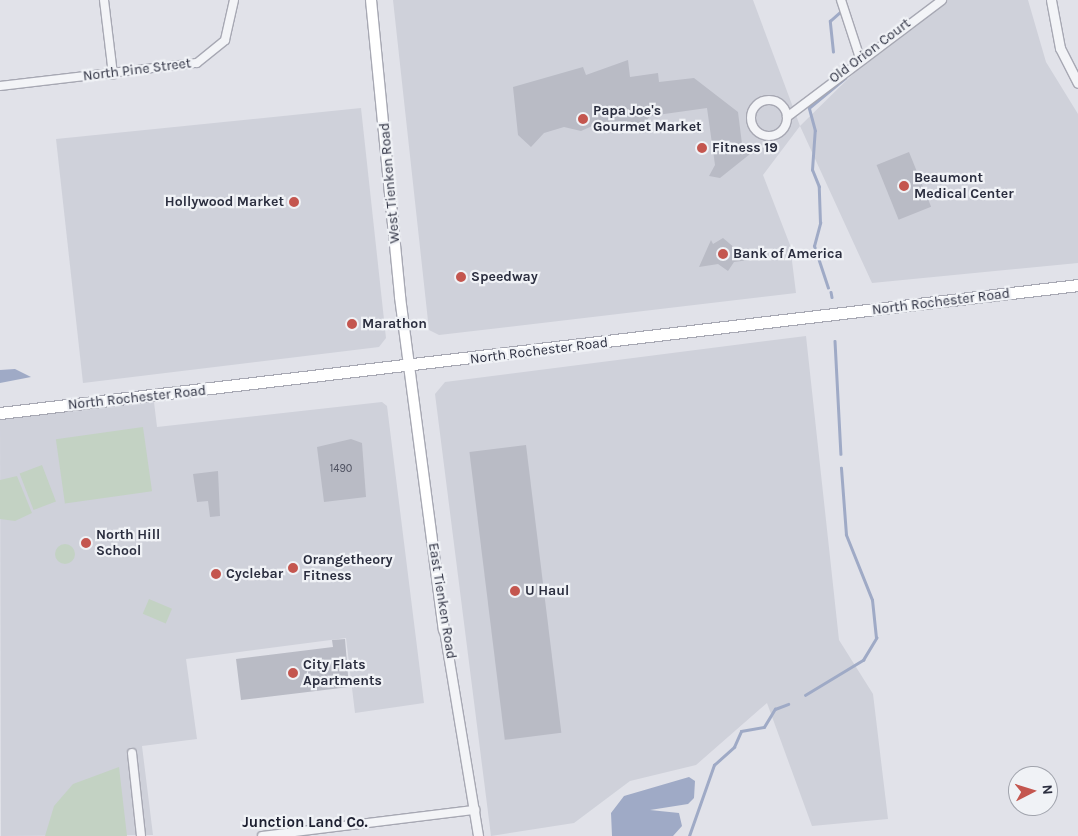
<!DOCTYPE html>
<style>
body{margin:0}
#map{position:relative;width:1078px;height:836px;overflow:hidden;background:#e1e2e9;font-family:Karla,sans-serif}
div>[style]{position:absolute}
[style*='--x']{left:calc(var(--x)*1px);top:calc(var(--y)*1px);width:calc(var(--w)*1px);rotate:calc(var(--a)*1deg)}
.built>*{inset:0;background:#cfd1da}
.green>*{inset:0;background:#c3d2c3;transform-origin:0 0}
.round{border-radius:50%}
.water>*{inset:0;background:#9faac6}
.stream>*{height:2.5px;margin:-1.25px;padding:0 1.25px;transform-origin:1.25px;border-radius:1.25px;background:#9faac6}
.building>*{inset:0;background:#b9bbc5;transform-origin:0 0}
.roads{filter:drop-shadow(1px 0 #a7a8b3) drop-shadow(-1px 0 #a7a8b3) drop-shadow(0 1px #a7a8b3) drop-shadow(0 -1px #a7a8b3)}
.minor>*{height:8px;margin:-4px;padding:0 4px;transform-origin:4px;border-radius:4px;background:#f3f4f7}
.minor>.ring{margin:-4px;padding:0;box-sizing:content-box;background:none;border:8px solid #f3f4f7;border-radius:50%}
.tertiary>*{height:9px;margin:-4.5px;padding:0 4.5px;transform-origin:4.5px;border-radius:4.5px;background:#f3f4f7}
.secondary>*{height:10px;margin:-5px;padding:0 5px;transform-origin:5px;border-radius:5px;background:#fff}
.primary>*{height:11px;margin:-5.5px;padding:0 5.5px;transform-origin:5.5px;border-radius:5.5px;background:#fff}
.dots>*{width:14px;height:14px;translate:-50% -50%;box-sizing:border-box;border:2px solid #f0f2f6;border-radius:50%}
span{translate:-50% -50%;white-space:nowrap;text-align:center;line-height:1.15;-webkit-text-stroke:4.5px #f0f2f6;paint-order:stroke}
.number-label{font-size:11px;color:#4e5160}
.number-label span{-webkit-text-stroke-width:0}
.street-label{font-size:14px;color:#2b2e3f}
.poi-label{font-size:14px;color:#2b2e3f;font-weight:700}
.left{translate:0 -50%;text-align:left}
.right{translate:-100% -50%;text-align:right}
.neighbourhood-label{font-size:15px;color:#1d1f30;font-weight:700}
.north{position:absolute;left:1008px;top:766px;width:50px;height:50px;box-sizing:border-box;background:#f0f2f6;border:1px solid #a1a4ad;border-radius:50%;rotate:85deg;font-size:14px;font-weight:700;line-height:20px;text-align:center;color:#2b2e3f}
.north::after{content:'';display:block;margin:auto;width:18px;height:22px;background:#c4564f;clip-path:polygon(50% 0,100% 100%,50% 72%,0 100%)}
</style>
<div id="map">
<div class="built">
<div style="clip-path:polygon(393px 0,753px 0,800px 126px,857px 70px,946px 0,1028px 0,1046px 62px,1078px 114px,1078px 263px,872px 283px,800px 126px,763px 175px,790px 245px,796px 293px,439px 335px,429px 330px)"></div>
<div style="clip-path:polygon(361px 108px,386px 338px,379px 347px,83px 383px,56px 139px)"></div>
<div style="clip-path:polygon(806px 336px,839px 640px,873px 694px,888px 819px,812px 826px,767px 703px,696px 765px,630px 781px,574px 823px,491px 836px,435px 394px,445px 382px)"></div>
<div style="clip-path:polygon(154px 402px,157px 427px,382px 402px,387px 406px,424px 703px,355px 713px,346px 638px,186px 659px,197px 739px,142px 746px,153px 835px,1px 836px,0 419px)"></div>
</div>
<div class="green">
<div style="left:143px;top:427px;width:65px;height:88px;rotate:82deg"></div>
<div style="left:42px;top:465px;width:39px;height:24px;rotate:69deg"></div>
<div style="clip-path:polygon(17px 476px,32px 513px,15px 521px,0 519px,0 480px)"></div>
<div class="round" style="left:55px;top:544px;width:20px;height:20px"></div>
<div style="left:149px;top:599px;width:25px;height:16px;rotate:23deg"></div>
<div style="clip-path:polygon(119px 767px,127px 836px,45px 836px,54px 806px,73px 784px)"></div>
</div>
<div class="water">
<div style="clip-path:polygon(15px 369px,31px 377px,0 383px,0 370px)"></div>
<div style="clip-path:polygon(689px 777px,695px 781px,694px 798px,688px 804px,650px 810px,679px 813px,682px 826px,673px 836px,612px 836px,611px 813px,624px 796px)"></div>
</div>
<div class="stream">
<div style="--x:833;--y:52;--w:31;--a:-96"></div>
<div style="--x:830;--y:21;--w:12;--a:-42"></div>
<div style="--x:828;--y:288;--w:44;--a:-108.4"></div>
<div style="--x:814;--y:246;--w:24;--a:-75"></div>
<div style="--x:820;--y:223;--w:36;--a:-92"></div>
<div style="--x:819;--y:187;--w:18;--a:-112"></div>
<div style="--x:812;--y:170;--w:39;--a:-86"></div>
<div style="--x:815;--y:131;--w:24;--a:-105"></div>
<div style="--x:809;--y:108;--w:47;--a:-39.8"></div>
<div style="--x:831;--y:292;--w:5;--a:79"></div>
<div style="--x:835;--y:341;--w:113;--a:87"></div>
<div style="--x:805;--y:695;--w:68;--a:-31.1"></div>
<div style="--x:863;--y:660;--w:26;--a:-59"></div>
<div style="--x:876;--y:638;--w:38;--a:-96"></div>
<div style="--x:872;--y:600;--w:70;--a:-111.8"></div>
<div style="--x:846;--y:535;--w:67;--a:-94.3"></div>
<div style="--x:689;--y:836;--w:75;--a:-70.6"></div>
<div style="--x:714;--y:765;--w:27;--a:-42"></div>
<div style="--x:734;--y:747;--w:17;--a:-66"></div>
<div style="--x:741;--y:731;--w:23;--a:-10"></div>
<div style="--x:764;--y:727;--w:21;--a:-59"></div>
<div style="--x:775;--y:709;--w:14;--a:-21"></div>
</div>
<div class="building">
<div style="clip-path:polygon(628px 60px,630px 77px,658px 73px,659px 82px,694px 78px,738px 112px,742px 144px,750px 154px,720px 178px,709px 176px,715px 165px,707px 108px,650px 116px,640px 130px,622px 134px,625px 121px,599px 123px,581px 131px,564px 127px,544px 133px,531px 147px,518px 135px,513px 87px,583px 67px,586px 75px)"></div>
<div style="left:909px;top:152px;width:59px;height:35px;rotate:68deg"></div>
<div style="clip-path:polygon(723px 238px,749px 260px,734px 262px,728px 271px,718px 264px,699px 267px,711px 240px,713px 244px)"></div>
<div style="clip-path:polygon(351px 439px,362px 443px,366px 497px,324px 502px,317px 447px)"></div>
<div style="left:526px;top:445px;width:290px;height:57px;rotate:83deg"></div>
<div style="clip-path:polygon(218px 471px,220px 516px,210px 517px,208px 501px,197px 502px,193px 474px)"></div>
<div style="clip-path:polygon(345px 639px,349px 687px,241px 700px,236px 659px,333px 647px,332px 640px)"></div>
</div>
<div class="roads">
<div class="minor">
<div style="--x:104;--y:0;--w:75;--a:83.1"></div>
<div style="--x:841;--y:0;--w:61;--a:71.9"></div>
<div style="--x:0;--y:86;--w:198;--a:-6.7"></div>
<div style="--x:197;--y:63;--w:36;--a:-39"></div>
<div style="--x:225;--y:40;--w:41;--a:-77.3"></div>
<div class="ring" style="left:751px;top:100px;width:28px;height:28px"></div>
<div style="--x:787;--y:117;--w:194;--a:-37"></div>
<div style="--x:132;--y:753;--w:83;--a:83.8"></div>
<div style="--x:262;--y:836;--w:215;--a:-7"></div>
</div>
<div class="tertiary">
<div style="--x:1051;--y:0;--w:49;--a:79.4"></div>
<div style="--x:1060;--y:48;--w:39;--a:63"></div>
<div style="--x:444;--y:630;--w:209;--a:80.6"></div>
</div>
<div class="secondary">
<div style="--x:371;--y:0;--w:298;--a:84.4"></div>
<div style="--x:400;--y:297;--w:336;--a:82.5"></div>
</div>
<div class="primary">
<div style="--x:0;--y:413;--w:1086;--a:-6.77"></div>
</div>
</div>
<div class="dots">
<div style="left:583px;top:119px;background:#c4564f"></div>
<div style="left:702px;top:148px;background:#c4564f"></div>
<div style="left:904px;top:186px;background:#c4564f"></div>
<div style="left:294px;top:202px;background:#c4564f"></div>
<div style="left:723px;top:254px;background:#c4564f"></div>
<div style="left:461px;top:277px;background:#c4564f"></div>
<div style="left:352px;top:324px;background:#c4564f"></div>
<div style="left:86px;top:543px;background:#c4564f"></div>
<div style="left:293px;top:568px;background:#c4564f"></div>
<div style="left:216px;top:574px;background:#c4564f"></div>
<div style="left:515px;top:591px;background:#c4564f"></div>
<div style="left:293px;top:673px;background:#c4564f"></div>
</div>
<div class="number-label">
<span style="left:341px;top:469px">1490</span>
</div>
<div class="street-label">
<span style="left:870px;top:51px;rotate:-37deg">Old Orion Court</span>
<span style="left:137px;top:70px;rotate:-7deg">North Pine Street</span>
<span style="left:390px;top:183px;rotate:-95deg">West Tienken Road</span>
<span style="left:941px;top:302px;rotate:-7deg">North Rochester Road</span>
<span style="left:539px;top:351px;rotate:-7deg">North Rochester Road</span>
<span style="left:137px;top:398px;rotate:-6deg">North Rochester Road</span>
<span style="left:442px;top:601px;rotate:81deg">East Tienken Road</span>
</div>
<div class="poi-label">
<span class="left" style="left:593px;top:119px">Papa Joe's<br>Gourmet Market</span>
<span class="left" style="left:712px;top:148px">Fitness 19</span>
<span class="left" style="left:914px;top:186px">Beaumont<br>Medical Center</span>
<span class="right" style="left:284px;top:202px">Hollywood Market</span>
<span class="left" style="left:733px;top:254px">Bank of America</span>
<span class="left" style="left:471px;top:277px">Speedway</span>
<span class="left" style="left:362px;top:324px">Marathon</span>
<span class="left" style="left:96px;top:543px">North Hill<br>School</span>
<span class="left" style="left:303px;top:568px">Orangetheory<br>Fitness</span>
<span class="left" style="left:226px;top:574px">Cyclebar</span>
<span class="left" style="left:525px;top:591px">U Haul</span>
<span class="left" style="left:303px;top:673px">City Flats<br>Apartments</span>
</div>
<div class="neighbourhood-label">
<span style="left:305px;top:823px">Junction Land Co.</span>
</div>
<div class="north">N</div>
</div>
